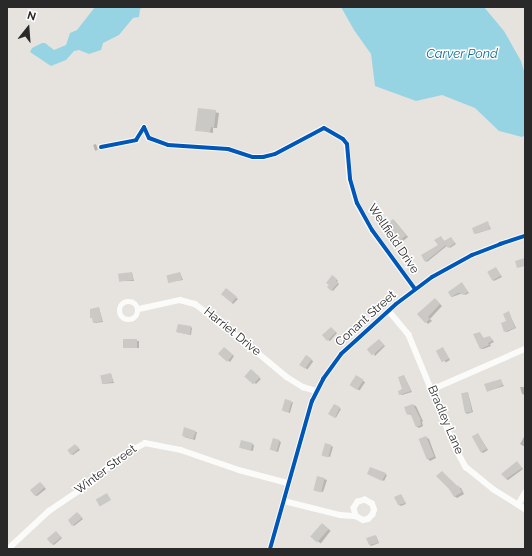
<!DOCTYPE html>
<style>
body{margin:0}
#map{position:relative;width:532px;height:556px;overflow:hidden;background:#e6e3de;font-family:Raleway,sans-serif}
div>[style]{position:absolute}
[style*='--x']{left:calc(var(--x)*1px);top:calc(var(--y)*1px);width:calc(var(--w)*1px);rotate:calc(var(--a)*1deg)}
.water>*{inset:0;background:#96d4e4}
.shadow>*{inset:0;background:#0003;transform-origin:0 0}
.building>*{inset:0;background:#cbc9c5;transform-origin:0 0}
.street>*{height:5.5px;margin:-2.75px;padding:0 2.75px;transform-origin:2.75px;border-radius:2.75px;background:#fbfbfa}
.street>.ring{margin:-2.75px;padding:0;box-sizing:content-box;background:none;border:5.5px solid #fbfbfa;border-radius:50%}
.cycleway>*{height:4px;margin:-2px;padding:0 2px;transform-origin:2px;border-radius:2px;background:#0057b8}
span{translate:-50% -50%;white-space:nowrap;text-align:center;line-height:1.15;-webkit-text-stroke:3px #fff;paint-order:stroke}
.street-label{font-size:12px;color:#292929}
.water-label{font-size:13px;color:#156b90;font-style:italic}
.frame{position:absolute;inset:0;border:8px solid #292929;pointer-events:none}
.north{position:absolute;left:8px;top:8px;width:40px;height:40px;-webkit-text-stroke:3px #fff;paint-order:stroke;rotate:17deg;font-size:11px;font-weight:700;line-height:16px;text-align:center;color:#292929}
.north::after{content:'';display:block;margin:auto;width:14px;height:18px;background:#292929;clip-path:polygon(50% 0,100% 100%,50% 72%,0 100%)}
</style>
<div id="map">
<div class="water">
<div style="clip-path:polygon(95px 7px,144px 7px,140px 9px,139px 17px,133px 18px,119px 35px,103px 43px,101px 50px,89px 54px,79px 50px,74px 51px,66px 60px,51px 66px,30px 52px,32px 48px,42px 43px,45px 43px,54px 50px,66px 45px,70px 33px,77px 30px)"></div>
<div style="clip-path:polygon(341px 7px,484px 7px,504px 31px,521px 61px,525px 74px,525px 135px,522px 137px,499px 131px,475px 108px,442px 95px,416px 101px,375px 86px,371px 54px,354px 30px)"></div>
</div>
<div class="shadow">
<div style="clip-path:polygon(199px 109px,219px 113px,217px 128px,213px 128px,213px 133px,196px 130px)"></div>
<div style="left:96px;top:144px;width:6px;height:3px;rotate:72deg"></div>
<div style="clip-path:polygon(394px 220px,408px 237px,403px 241px,400px 240px)"></div>
<div style="clip-path:polygon(488px 223px,491px 229px,475px 234px)"></div>
<div style="clip-path:polygon(441px 237px,445px 242px,451px 238px,456px 244px,450px 248px,448px 245px,427px 262px,426px 261px,439px 245px)"></div>
<div style="clip-path:polygon(496px 268px,502px 277px,494px 281px,493px 280px)"></div>
<div style="clip-path:polygon(132px 273px,134px 281px,120px 281px)"></div>
<div style="clip-path:polygon(180px 273px,183px 280px,169px 282px)"></div>
<div style="clip-path:polygon(334px 277px,338px 281px,337px 282px,339px 284px,333px 291px,332px 290px)"></div>
<div style="clip-path:polygon(462px 284px,469px 293px,465px 295px,463px 293px,452px 297px,449px 292px)"></div>
<div style="clip-path:polygon(227px 290px,238px 299px,233px 304px,232px 303px)"></div>
<div style="clip-path:polygon(435px 299px,442px 306px,430px 319px,432px 321px,428px 324px,419px 314px)"></div>
<div style="clip-path:polygon(99px 308px,103px 322px,95px 323px,94px 322px)"></div>
<div style="clip-path:polygon(509px 313px,516px 328px,507px 332px,505px 331px)"></div>
<div style="clip-path:polygon(191px 327px,192px 328px,191px 335px,177px 332px)"></div>
<div style="clip-path:polygon(332px 329px,337px 333px,330px 341px,328px 340px)"></div>
<div style="clip-path:polygon(480px 333px,484px 339px,490px 337px,494px 342px,490px 344px,491px 346px,483px 349px,480px 348px)"></div>
<div style="clip-path:polygon(124px 340px,139px 341px,139px 348px,126px 348px)"></div>
<div style="clip-path:polygon(380px 341px,385px 346px,375px 356px,374px 355px)"></div>
<div style="left:443px;top:348px;width:14px;height:5px;rotate:60deg"></div>
<div style="clip-path:polygon(226px 349px,234px 356px,230px 362px,220px 354px)"></div>
<div style="left:306px;top:356px;width:9px;height:10px;rotate:36deg"></div>
<div style="clip-path:polygon(252px 372px,261px 379px,256px 384px,255px 383px)"></div>
<div style="clip-path:polygon(111px 374px,114px 383px,102px 384px)"></div>
<div style="left:356px;top:376px;width:11px;height:10px;rotate:34deg"></div>
<div style="clip-path:polygon(404px 376px,412px 392px,402px 395px,400px 394px,403px 390px)"></div>
<div style="clip-path:polygon(500px 380px,504px 386px,488px 391px)"></div>
<div style="clip-path:polygon(520px 387px,525px 387px,525px 395px,522px 394px)"></div>
<div style="clip-path:polygon(468px 393px,473px 412px,467px 414px,466px 413px)"></div>
<div style="clip-path:polygon(292px 402px,293px 402px,290px 413px,284px 411px)"></div>
<div style="left:334px;top:405px;width:8px;height:10px;rotate:30deg"></div>
<div style="clip-path:polygon(413px 405px,416px 406px,423px 421px,422px 422px,423px 426px,419px 428px,416px 426px,412px 415px,408px 414px)"></div>
<div style="clip-path:polygon(195px 432px,197px 432px,195px 440px,184px 437px)"></div>
<div style="clip-path:polygon(478px 434px,488px 450px,483px 453px,481px 452px)"></div>
<div style="clip-path:polygon(525px 435px,525px 447px,520px 444px)"></div>
<div style="clip-path:polygon(426px 437px,429px 439px,436px 458px,430px 461px,428px 459px)"></div>
<div style="clip-path:polygon(279px 441px,281px 442px,278px 452px,272px 450px)"></div>
<div style="clip-path:polygon(252px 444px,254px 445px,253px 451px,242px 448px)"></div>
<div style="clip-path:polygon(77px 446px,80px 450px,73px 455px,71px 454px)"></div>
<div style="clip-path:polygon(331px 446px,333px 447px,330px 457px,324px 455px)"></div>
<div style="clip-path:polygon(518px 463px,523px 469px,508px 480px,506px 479px)"></div>
<div style="clip-path:polygon(442px 472px,458px 487px,461px 488px,464px 494px,457px 498px,454px 496px)"></div>
<div style="clip-path:polygon(368px 473px,385px 474px,387px 475px,384px 481px)"></div>
<div style="clip-path:polygon(318px 477px,327px 480px,323px 492px,316px 490px)"></div>
<div style="clip-path:polygon(40px 483px,46px 489px,37px 496px,35px 495px)"></div>
<div style="clip-path:polygon(401px 495px,406px 504px,401px 506px,399px 505px)"></div>
<div style="clip-path:polygon(79px 514px,83px 519px,74px 526px,73px 525px)"></div>
<div style="left:322px;top:524px;width:11px;height:16px;rotate:38deg"></div>
<div style="clip-path:polygon(56px 532px,62px 538px,54px 545px,52px 544px)"></div>
<div style="clip-path:polygon(376px 536px,379px 543px,371px 546px,370px 545px)"></div>
</div>
<div class="building">
<div style="clip-path:polygon(198px 108px,216px 110px,214px 128px,211px 127px,210px 132px,195px 131px)"></div>
<div style="left:393px;top:219px;width:21px;height:8px;rotate:51deg"></div>
<div style="clip-path:polygon(488px 221px,490px 229px,474px 234px,472px 228px)"></div>
<div style="clip-path:polygon(441px 236px,444px 241px,451px 237px,455px 243px,448px 248px,446px 245px,425px 262px,421px 255px,438px 245px,434px 240px)"></div>
<div style="clip-path:polygon(525px 258px,525px 266px,517px 268px,515px 261px)"></div>
<div style="left:496px;top:267px;width:10px;height:10px;rotate:61deg"></div>
<div style="left:132px;top:272px;width:8px;height:14px;rotate:83deg"></div>
<div style="left:180px;top:272px;width:8px;height:14px;rotate:76deg"></div>
<div style="clip-path:polygon(332px 275px,337px 279px,336px 281px,338px 283px,331px 291px,327px 287px,329px 285px,326px 283px)"></div>
<div style="clip-path:polygon(462px 282px,468px 292px,463px 295px,461px 293px,458px 293px,451px 297px,448px 292px)"></div>
<div style="left:226px;top:288px;width:14px;height:8px;rotate:39deg"></div>
<div style="clip-path:polygon(435px 298px,440px 304px,428px 317px,430px 319px,425px 323px,417px 314px)"></div>
<div style="clip-path:polygon(99px 307px,102px 321px,93px 323px,92px 318px,90px 318px,90px 309px)"></div>
<div style="clip-path:polygon(509px 311px,515px 328px,504px 332px,501px 323px,506px 321px,503px 314px)"></div>
<div style="clip-path:polygon(178px 324px,191px 326px,190px 335px,176px 332px)"></div>
<div style="clip-path:polygon(331px 327px,336px 332px,327px 341px,322px 335px)"></div>
<div style="clip-path:polygon(480px 332px,483px 338px,490px 336px,492px 341px,488px 343px,489px 345px,480px 349px,473px 334px)"></div>
<div style="left:123px;top:339px;width:14px;height:9px"></div>
<div style="left:379px;top:339px;width:8px;height:16px;rotate:50deg"></div>
<div style="left:224px;top:347px;width:12px;height:9px;rotate:42deg"></div>
<div style="left:443px;top:347px;width:13px;height:8px;rotate:63deg"></div>
<div style="left:306px;top:355px;width:7px;height:12px;rotate:34deg"></div>
<div style="left:251px;top:369px;width:12px;height:10px;rotate:42deg"></div>
<div style="left:111px;top:373px;width:9px;height:11px;rotate:77deg"></div>
<div style="left:356px;top:375px;width:9px;height:12px;rotate:32deg"></div>
<div style="clip-path:polygon(404px 375px,411px 391px,399px 395px,398px 391px,402px 389px,398px 377px)"></div>
<div style="clip-path:polygon(501px 379px,503px 385px,487px 392px,484px 384px)"></div>
<div style="left:468px;top:392px;width:20px;height:7px;rotate:79deg"></div>
<div style="left:285px;top:399px;width:7px;height:12px;rotate:16deg"></div>
<div style="clip-path:polygon(334px 404px,340px 407px,335px 418px,328px 414px)"></div>
<div style="clip-path:polygon(413px 404px,421px 420px,420px 420px,421px 425px,416px 427px,410px 413px,407px 415px,404px 407px)"></div>
<div style="clip-path:polygon(184px 427px,196px 431px,193px 439px,182px 436px)"></div>
<div style="left:478px;top:433px;width:18px;height:7px;rotate:61deg"></div>
<div style="left:426px;top:436px;width:22px;height:8px;rotate:68deg"></div>
<div style="left:273px;top:438px;width:7px;height:12px;rotate:16deg"></div>
<div style="left:241px;top:440px;width:12px;height:8px;rotate:14deg"></div>
<div style="left:325px;top:443px;width:7px;height:13px;rotate:16deg"></div>
<div style="left:75px;top:444px;width:6px;height:10px;rotate:51deg"></div>
<div style="clip-path:polygon(517px 461px,522px 468px,506px 479px,501px 474px)"></div>
<div style="clip-path:polygon(370px 467px,386px 473px,382px 481px,367px 474px)"></div>
<div style="clip-path:polygon(442px 471px,457px 486px,458px 485px,462px 492px,454px 497px,449px 489px,436px 476px)"></div>
<div style="left:317px;top:476px;width:8px;height:15px;rotate:14deg"></div>
<div style="clip-path:polygon(40px 482px,45px 487px,35px 496px,30px 490px)"></div>
<div style="left:107px;top:493px;width:8px;height:13px;rotate:60deg"></div>
<div style="clip-path:polygon(401px 494px,406px 503px,398px 505px,394px 497px)"></div>
<div style="clip-path:polygon(77px 512px,82px 518px,72px 526px,68px 520px)"></div>
<div style="left:322px;top:523px;width:9px;height:18px;rotate:41deg"></div>
<div style="left:56px;top:531px;width:8px;height:12px;rotate:50deg"></div>
<div style="clip-path:polygon(376px 535px,378px 543px,369px 545px,366px 538px)"></div>
</div>
<div class="street">
<div style="--x:101;--y:147;--w:36;--a:-11"></div>
<div style="--x:136;--y:140;--w:15;--a:-58"></div>
<div style="--x:144;--y:127;--w:12;--a:66"></div>
<div style="--x:149;--y:138;--w:20;--a:20"></div>
<div style="--x:168;--y:145;--w:60;--a:3.8"></div>
<div style="--x:228;--y:149;--w:26;--a:18"></div>
<div style="--x:253;--y:157;--w:10;--a:0"></div>
<div style="--x:263;--y:157;--w:12;--a:-14"></div>
<div style="--x:275;--y:154;--w:55;--a:-28"></div>
<div style="--x:324;--y:128;--w:22;--a:30"></div>
<div style="--x:343;--y:139;--w:6;--a:51"></div>
<div style="--x:347;--y:144;--w:35;--a:85"></div>
<div style="--x:350;--y:179;--w:25;--a:74"></div>
<div style="--x:357;--y:203;--w:31;--a:61"></div>
<div style="--x:372;--y:230;--w:73;--a:53.9"></div>
<div class="ring" style="left:120px;top:302px;width:12.5px;height:12.5px"></div>
<div style="--x:139;--y:309;--w:42;--a:-12.4"></div>
<div style="--x:180;--y:300;--w:16;--a:15"></div>
<div style="--x:195;--y:304;--w:42;--a:36.3"></div>
<div style="--x:229;--y:329;--w:75;--a:39.6"></div>
<div style="--x:287;--y:377;--w:19;--a:32"></div>
<div style="--x:303;--y:387;--w:14;--a:17"></div>
<div style="--x:389;--y:311;--w:31;--a:50"></div>
<div style="--x:409;--y:335;--w:123;--a:67.6"></div>
<div style="--x:456;--y:449;--w:21;--a:61"></div>
<div style="--x:466;--y:467;--w:35;--a:39"></div>
<div style="--x:493;--y:489;--w:38;--a:32"></div>
<div style="--x:431;--y:390;--w:103;--a:-23.6"></div>
<div style="--x:284;--y:501;--w:58;--a:14"></div>
<div style="--x:340;--y:515;--w:16;--a:4"></div>
<div style="--x:356;--y:516;--w:8;--a:30"></div>
<div style="--x:363;--y:520;--w:5;--a:-11"></div>
<div style="--x:368;--y:519;--w:6;--a:-45"></div>
<div style="--x:372;--y:515;--w:5;--a:-68"></div>
<div style="--x:374;--y:510;--w:6;--a:-108"></div>
<div style="--x:372;--y:504;--w:8;--a:-150"></div>
<div style="--x:365;--y:500;--w:7;--a:164"></div>
<div style="--x:358;--y:502;--w:7;--a:124"></div>
<div style="--x:354;--y:508;--w:8;--a:76"></div>
<div style="--x:518;--y:505;--w:14;--a:-60"></div>
<div style="--x:8;--y:549;--w:56;--a:-42.8"></div>
<div style="--x:49;--y:511;--w:41;--a:-34.1"></div>
<div style="--x:83;--y:488;--w:50;--a:-40.1"></div>
<div style="--x:121;--y:456;--w:27;--a:-28"></div>
<div style="--x:145;--y:443;--w:37;--a:11"></div>
<div style="--x:181;--y:450;--w:61;--a:19"></div>
<div style="--x:239;--y:470;--w:51;--a:14.9"></div>
<div style="--x:270;--y:549;--w:154;--a:-74.2"></div>
<div style="--x:312;--y:401;--w:25;--a:-63"></div>
<div style="--x:323;--y:379;--w:31;--a:-54"></div>
<div style="--x:341;--y:354;--w:74;--a:-42.3"></div>
<div style="--x:396;--y:304;--w:45;--a:-36.9"></div>
<div style="--x:432;--y:277;--w:46;--a:-28.8"></div>
<div style="--x:472;--y:255;--w:30;--a:-21"></div>
<div style="--x:500;--y:244;--w:26;--a:-18"></div>
</div>
<div class="cycleway">
<div style="--x:101;--y:147;--w:36;--a:-11"></div>
<div style="--x:136;--y:140;--w:15;--a:-58"></div>
<div style="--x:144;--y:127;--w:12;--a:66"></div>
<div style="--x:149;--y:138;--w:20;--a:20"></div>
<div style="--x:168;--y:145;--w:60;--a:3.8"></div>
<div style="--x:228;--y:149;--w:26;--a:18"></div>
<div style="--x:253;--y:157;--w:10;--a:0"></div>
<div style="--x:263;--y:157;--w:12;--a:-14"></div>
<div style="--x:275;--y:154;--w:55;--a:-28"></div>
<div style="--x:324;--y:128;--w:22;--a:30"></div>
<div style="--x:343;--y:139;--w:6;--a:51"></div>
<div style="--x:347;--y:144;--w:35;--a:85"></div>
<div style="--x:350;--y:179;--w:25;--a:74"></div>
<div style="--x:357;--y:203;--w:31;--a:61"></div>
<div style="--x:372;--y:230;--w:73;--a:53.9"></div>
<div style="--x:270;--y:549;--w:154;--a:-74.2"></div>
<div style="--x:312;--y:401;--w:25;--a:-63"></div>
<div style="--x:323;--y:379;--w:31;--a:-54"></div>
<div style="--x:341;--y:354;--w:74;--a:-42.3"></div>
<div style="--x:396;--y:304;--w:45;--a:-36.9"></div>
<div style="--x:432;--y:277;--w:46;--a:-28.8"></div>
<div style="--x:472;--y:255;--w:30;--a:-21"></div>
<div style="--x:500;--y:244;--w:26;--a:-18"></div>
</div>
<div class="street-label">
<span style="left:393px;top:239px;rotate:56deg">Wellfield Drive</span>
<span style="left:366px;top:319px;rotate:-42deg">Conant Street</span>
<span style="left:232px;top:332px;rotate:39deg">Harriet Drive</span>
<span style="left:445px;top:420px;rotate:67deg">Bradley Lane</span>
<span style="left:106px;top:470px;rotate:-37deg">Winter Street</span>
</div>
<div class="water-label">
<span style="left:462px;top:54px">Carver Pond</span>
</div>
<div class="frame"></div>
<div class="north">N</div>
</div>
